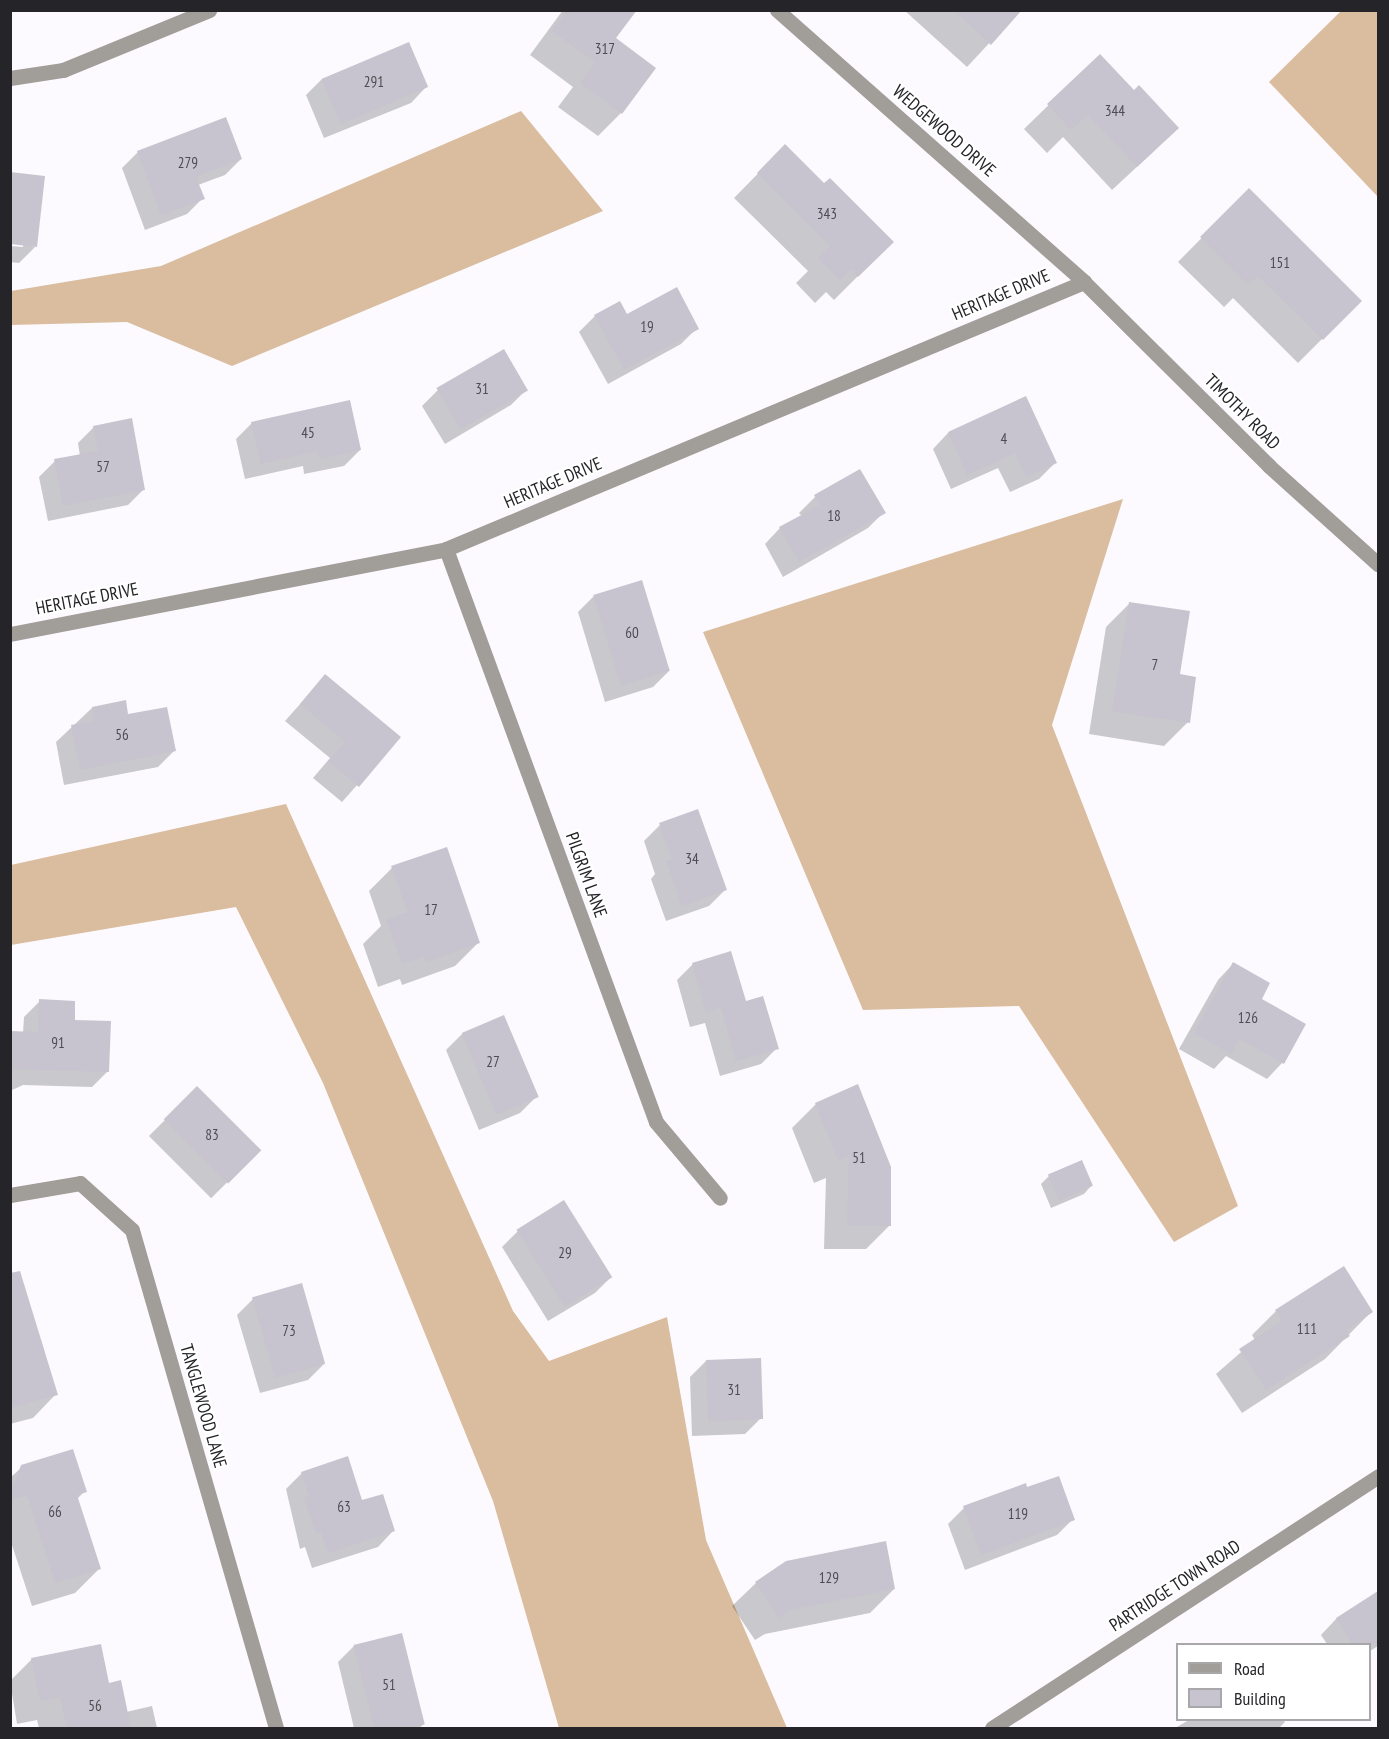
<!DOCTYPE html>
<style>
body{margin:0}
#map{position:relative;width:1389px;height:1739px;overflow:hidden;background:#fcfaff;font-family:"PT Sans Narrow",sans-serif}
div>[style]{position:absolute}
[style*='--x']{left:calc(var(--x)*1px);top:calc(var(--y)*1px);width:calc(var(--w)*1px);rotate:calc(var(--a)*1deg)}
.forest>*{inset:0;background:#dabd9e}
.shadow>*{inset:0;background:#0003;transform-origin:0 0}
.building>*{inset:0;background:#c7c4cf;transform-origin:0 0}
.street>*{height:15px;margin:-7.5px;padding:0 7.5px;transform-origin:7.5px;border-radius:7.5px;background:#a19d99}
span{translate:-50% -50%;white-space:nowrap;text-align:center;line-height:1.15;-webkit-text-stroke:4.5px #fff;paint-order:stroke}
.number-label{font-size:15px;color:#4e4c52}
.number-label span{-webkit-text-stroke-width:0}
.street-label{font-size:18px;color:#252428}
.frame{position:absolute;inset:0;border:12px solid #252428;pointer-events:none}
.legend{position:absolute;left:1176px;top:1643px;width:195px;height:78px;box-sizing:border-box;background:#fff;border:2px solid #a8a7a9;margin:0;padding:8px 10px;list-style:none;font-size:18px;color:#252428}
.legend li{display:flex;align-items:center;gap:12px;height:30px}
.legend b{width:30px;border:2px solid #a8a7a9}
</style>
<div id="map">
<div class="forest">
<div style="clip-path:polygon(1341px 11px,1378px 11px,1378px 197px,1269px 82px)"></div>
<div style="clip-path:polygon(521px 111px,603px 211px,232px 366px,127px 322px,11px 325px,11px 291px,161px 266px)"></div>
<div style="clip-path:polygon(1123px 499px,1052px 725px,1238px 1206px,1174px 1242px,1019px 1006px,863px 1010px,703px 632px)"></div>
<div style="clip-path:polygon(286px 804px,513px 1311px,549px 1361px,667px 1317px,706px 1540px,787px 1728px,559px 1728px,493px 1501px,323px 1083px,236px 907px,11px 945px,11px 865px)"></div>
</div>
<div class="shadow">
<div style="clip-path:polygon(563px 10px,619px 10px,613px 39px,621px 113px,598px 136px,558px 107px,573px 87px,530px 55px)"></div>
<div style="clip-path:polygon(904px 10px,1020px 10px,967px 67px)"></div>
<div style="clip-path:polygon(409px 44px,426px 87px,411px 103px,324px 138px,306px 95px,322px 79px)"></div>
<div style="clip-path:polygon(1099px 56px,1154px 151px,1112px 190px,1063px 137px,1047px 153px,1024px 129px)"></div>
<div style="clip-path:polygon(785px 146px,824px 185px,892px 242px,834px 300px,826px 292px,815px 303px,796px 283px,808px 271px,734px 198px)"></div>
<div style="clip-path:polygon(138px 152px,241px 159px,225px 175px,198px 185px,203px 198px,187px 214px,145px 230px,122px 168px)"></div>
<div style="clip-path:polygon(1249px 190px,1360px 301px,1298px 363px,1233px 298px,1224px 307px,1178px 262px)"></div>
<div style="clip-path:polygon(23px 244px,35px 247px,19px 263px,10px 262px,10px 246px,23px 247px)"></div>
<div style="clip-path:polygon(595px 316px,697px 328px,681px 344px,608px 384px,579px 332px)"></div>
<div style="clip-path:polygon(438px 390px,526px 390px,511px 405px,445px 444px,422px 406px)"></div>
<div style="clip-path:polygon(1025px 398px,1055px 463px,1039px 479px,1010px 492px,998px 468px,951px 489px,933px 449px,948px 433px)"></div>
<div style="clip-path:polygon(252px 423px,360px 450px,344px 466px,304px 474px,303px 466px,245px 479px,236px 439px)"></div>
<div style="clip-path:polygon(94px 427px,144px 489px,128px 505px,48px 521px,39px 477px,55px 461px,80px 456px,78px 443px)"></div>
<div style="clip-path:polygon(815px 497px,884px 512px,868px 528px,783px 577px,765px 544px,780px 528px,802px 516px,799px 513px)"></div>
<div style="clip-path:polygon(594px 596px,669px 671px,653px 687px,605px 702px,578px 612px)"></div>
<div style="clip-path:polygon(1130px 603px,1178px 676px,1188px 722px,1164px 746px,1089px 734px,1106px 627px)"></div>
<div style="clip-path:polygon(325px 676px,399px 738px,342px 802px,313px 778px,330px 758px,285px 721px)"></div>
<div style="clip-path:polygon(92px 708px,127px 716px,174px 751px,158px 767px,64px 785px,56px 742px)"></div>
<div style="clip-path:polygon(697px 811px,725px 890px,709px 906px,666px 921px,651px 879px,655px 874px,644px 841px,660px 825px)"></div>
<div style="clip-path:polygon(392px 868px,478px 943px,455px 966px,402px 985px,400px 979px,378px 987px,363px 944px,381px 926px,369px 891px)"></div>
<div style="clip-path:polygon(693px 964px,777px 1048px,761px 1064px,720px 1076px,705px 1023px,690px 1027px,677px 980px)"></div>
<div style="clip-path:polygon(1233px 964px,1260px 999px,1304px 1024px,1282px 1063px,1267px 1079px,1226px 1056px,1214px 1069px,1179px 1049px,1218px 980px)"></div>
<div style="clip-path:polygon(40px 1001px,73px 1021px,108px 1071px,92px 1087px,23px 1085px,10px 1091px,10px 1033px,23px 1033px,24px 1017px)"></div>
<div style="clip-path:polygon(462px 1034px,536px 1097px,520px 1113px,479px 1130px,446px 1050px)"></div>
<div style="clip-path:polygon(858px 1086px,890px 1225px,866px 1249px,824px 1249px,826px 1178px,814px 1183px,792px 1128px,816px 1104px)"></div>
<div style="left:197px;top:1088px;width:88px;height:68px;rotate:45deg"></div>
<div style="clip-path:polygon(1049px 1176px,1091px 1186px,1084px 1194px,1051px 1208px,1041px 1184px)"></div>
<div style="clip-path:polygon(518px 1231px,611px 1277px,595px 1293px,548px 1321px,502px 1247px)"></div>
<div style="clip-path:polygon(1343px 1268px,1371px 1312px,1325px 1359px,1242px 1413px,1216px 1374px,1255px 1340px,1252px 1335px,1276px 1311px)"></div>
<div style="clip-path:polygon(10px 1285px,37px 1341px,41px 1340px,56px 1394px,33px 1418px,10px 1424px)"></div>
<div style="clip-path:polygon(253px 1299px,324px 1364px,308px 1380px,260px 1393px,237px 1315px)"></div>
<div style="clip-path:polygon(706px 1361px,761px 1418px,745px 1434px,692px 1436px,690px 1377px)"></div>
<div style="clip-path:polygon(22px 1467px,85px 1491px,77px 1499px,99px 1569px,75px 1593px,32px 1606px,10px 1539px,10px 1478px)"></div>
<div style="clip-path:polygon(302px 1473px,361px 1502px,393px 1531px,378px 1547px,312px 1568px,305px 1547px,300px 1549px,286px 1489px)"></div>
<div style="clip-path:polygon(1026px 1489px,1073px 1519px,1057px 1535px,965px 1570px,948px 1524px,964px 1508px)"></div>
<div style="clip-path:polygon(756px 1583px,894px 1589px,870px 1613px,765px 1634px,755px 1640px,732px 1606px)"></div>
<div style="clip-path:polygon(1378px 1593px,1378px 1646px,1370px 1651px,1370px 1644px,1327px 1644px,1321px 1635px,1336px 1619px)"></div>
<div style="clip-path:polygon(354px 1646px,424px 1724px,419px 1728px,354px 1728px,338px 1662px)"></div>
<div style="clip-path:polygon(32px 1659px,108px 1685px,126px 1712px,152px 1706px,157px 1728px,39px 1728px,37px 1720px,17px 1724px,10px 1681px)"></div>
<div style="clip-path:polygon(1189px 1720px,1283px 1720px,1285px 1722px,1279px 1728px,1175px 1728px)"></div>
</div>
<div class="building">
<div style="clip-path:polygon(567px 10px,637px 10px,616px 38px,656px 68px,622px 114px,580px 83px,595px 62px,552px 31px)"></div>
<div style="clip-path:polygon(954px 10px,1022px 10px,991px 45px)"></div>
<div style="left:409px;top:42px;width:49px;height:95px;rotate:67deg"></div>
<div style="clip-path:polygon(1100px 54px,1134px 90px,1139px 85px,1179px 128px,1137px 167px,1088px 115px,1071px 130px,1047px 104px)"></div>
<div style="clip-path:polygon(226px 117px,242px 159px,196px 177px,205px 199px,161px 215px,137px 151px)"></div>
<div style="clip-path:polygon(785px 144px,824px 183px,830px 178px,894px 242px,858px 277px,851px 269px,840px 280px,818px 258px,830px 246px,757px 173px)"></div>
<div style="clip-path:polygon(10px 172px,45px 176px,37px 247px,10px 244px)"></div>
<div style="clip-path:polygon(1249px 188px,1362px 301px,1323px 340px,1258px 276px,1248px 285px,1200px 237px)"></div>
<div style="clip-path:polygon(677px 287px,699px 329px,624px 370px,594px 315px,620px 301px,627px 314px)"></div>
<div style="left:504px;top:349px;width:48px;height:78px;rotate:60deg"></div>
<div style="clip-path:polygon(1026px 396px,1057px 463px,1026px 477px,1015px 453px,967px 475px,948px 432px)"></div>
<div style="clip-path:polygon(350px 400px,361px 450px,320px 459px,318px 451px,261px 464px,251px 422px)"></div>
<div style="clip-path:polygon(132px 418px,145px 490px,63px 506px,54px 459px,98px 451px,93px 426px)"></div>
<div style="clip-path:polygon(860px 469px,886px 513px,799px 562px,779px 527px,820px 505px,814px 495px)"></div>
<div style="left:642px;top:580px;width:95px;height:51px;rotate:73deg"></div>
<div style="clip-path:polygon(1129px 602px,1190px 611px,1180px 674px,1196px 677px,1190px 723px,1112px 711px)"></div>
<div style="clip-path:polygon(325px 674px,401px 737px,359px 787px,328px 761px,345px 742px,300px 704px)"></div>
<div style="clip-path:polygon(126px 700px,128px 714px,167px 707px,176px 751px,80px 770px,71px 725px,94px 721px,92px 707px)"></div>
<div style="clip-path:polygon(698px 809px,727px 890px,682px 906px,666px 861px,672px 859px,659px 823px)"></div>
<div style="clip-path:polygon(447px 847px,480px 943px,426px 962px,424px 957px,402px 964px,386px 919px,408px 912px,391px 866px)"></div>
<div style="clip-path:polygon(731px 951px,746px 1001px,763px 996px,779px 1049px,736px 1061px,721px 1008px,706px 1012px,692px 963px)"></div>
<div style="clip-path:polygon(1233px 962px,1270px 983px,1262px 999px,1306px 1024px,1284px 1064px,1239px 1039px,1231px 1054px,1194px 1033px)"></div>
<div style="clip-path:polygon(39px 999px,75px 1001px,75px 1020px,111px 1021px,109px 1072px,10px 1069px,10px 1031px,38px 1032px)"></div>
<div style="left:504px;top:1015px;width:89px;height:46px;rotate:67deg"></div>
<div style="clip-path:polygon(858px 1084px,891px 1167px,891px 1226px,847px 1226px,849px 1156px,838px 1160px,815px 1103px)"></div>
<div style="left:197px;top:1086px;width:91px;height:47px;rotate:45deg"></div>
<div style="left:1082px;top:1160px;width:28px;height:37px;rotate:67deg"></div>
<div style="left:564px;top:1200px;width:91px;height:56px;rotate:58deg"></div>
<div style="clip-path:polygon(1344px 1266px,1373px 1312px,1346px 1330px,1350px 1336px,1266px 1390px,1239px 1349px,1282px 1321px,1275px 1310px)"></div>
<div style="clip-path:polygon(20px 1271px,58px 1395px,10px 1408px,10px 1273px)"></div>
<div style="left:302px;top:1283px;width:84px;height:52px;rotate:74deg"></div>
<div style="left:761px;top:1358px;width:61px;height:55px;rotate:88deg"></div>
<div style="clip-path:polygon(73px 1449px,87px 1492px,77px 1495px,101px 1569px,55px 1583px,27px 1495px,10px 1500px,10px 1496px,21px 1465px)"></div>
<div style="clip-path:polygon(348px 1456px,362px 1500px,383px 1494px,395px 1531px,328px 1553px,321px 1532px,316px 1534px,304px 1497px,309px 1496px,301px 1472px)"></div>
<div style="clip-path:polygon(1059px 1476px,1075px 1520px,981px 1555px,963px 1506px,1026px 1483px,1027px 1487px)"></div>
<div style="clip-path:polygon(886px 1541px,895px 1589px,790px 1610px,779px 1618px,755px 1582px,786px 1561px)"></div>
<div style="clip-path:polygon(1378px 1591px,1378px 1644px,1352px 1644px,1336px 1618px)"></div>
<div style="left:402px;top:1633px;width:94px;height:50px;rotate:76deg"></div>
<div style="clip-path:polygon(101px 1644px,109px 1683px,121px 1680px,131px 1728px,67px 1728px,60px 1697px,40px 1701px,31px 1658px)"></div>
</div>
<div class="street">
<div style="--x:777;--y:10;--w:410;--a:41.5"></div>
<div style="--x:1084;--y:282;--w:261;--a:44.8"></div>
<div style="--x:1269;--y:466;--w:147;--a:42"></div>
<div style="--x:10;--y:78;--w:54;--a:-8.6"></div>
<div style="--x:63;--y:70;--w:158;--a:-22.3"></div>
<div style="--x:446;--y:549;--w:610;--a:69.87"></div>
<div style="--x:656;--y:1122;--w:99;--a:49.9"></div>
<div style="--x:10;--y:634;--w:444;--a:-11"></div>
<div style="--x:446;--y:549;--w:692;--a:-22.71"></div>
<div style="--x:10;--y:1195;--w:71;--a:-9.7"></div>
<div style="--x:80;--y:1183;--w:70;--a:42.1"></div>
<div style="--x:132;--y:1230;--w:518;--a:73.87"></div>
<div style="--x:992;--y:1728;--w:461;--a:-33.1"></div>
</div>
<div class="number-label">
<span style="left:605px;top:49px">317</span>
<span style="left:374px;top:82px">291</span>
<span style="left:1115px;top:111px">344</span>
<span style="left:188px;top:163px">279</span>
<span style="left:827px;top:214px">343</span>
<span style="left:1280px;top:263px">151</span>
<span style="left:647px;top:327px">19</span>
<span style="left:482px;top:389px">31</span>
<span style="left:308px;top:433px">45</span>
<span style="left:1004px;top:439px">4</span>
<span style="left:103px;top:467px">57</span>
<span style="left:834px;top:516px">18</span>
<span style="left:632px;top:633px">60</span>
<span style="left:1155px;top:665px">7</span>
<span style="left:122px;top:735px">56</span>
<span style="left:692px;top:859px">34</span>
<span style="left:431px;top:910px">17</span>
<span style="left:1248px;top:1018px">126</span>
<span style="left:58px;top:1043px">91</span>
<span style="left:493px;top:1062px">27</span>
<span style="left:212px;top:1135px">83</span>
<span style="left:859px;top:1158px">51</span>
<span style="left:565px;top:1253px">29</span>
<span style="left:1307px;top:1329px">111</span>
<span style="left:289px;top:1331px">73</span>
<span style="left:734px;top:1390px">31</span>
<span style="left:344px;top:1507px">63</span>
<span style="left:55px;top:1512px">66</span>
<span style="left:1018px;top:1514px">119</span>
<span style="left:829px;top:1578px">129</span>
<span style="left:389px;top:1685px">51</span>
<span style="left:95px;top:1706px">56</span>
</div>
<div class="street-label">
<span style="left:944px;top:131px;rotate:41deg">WEDGEWOOD DRIVE</span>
<span style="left:1001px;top:295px;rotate:-23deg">HERITAGE DRIVE</span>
<span style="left:1242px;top:412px;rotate:45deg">TIMOTHY ROAD</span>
<span style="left:553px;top:483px;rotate:-23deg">HERITAGE DRIVE</span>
<span style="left:87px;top:599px;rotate:-11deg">HERITAGE DRIVE</span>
<span style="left:586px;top:875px;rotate:70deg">PILGRIM LANE</span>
<span style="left:203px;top:1406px;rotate:74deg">TANGLEWOOD LANE</span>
<span style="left:1175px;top:1586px;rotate:-33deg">PARTRIDGE TOWN ROAD</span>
</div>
<div class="frame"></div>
<ul class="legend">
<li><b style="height:8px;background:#a19d99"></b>Road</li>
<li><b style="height:16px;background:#c7c4cf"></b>Building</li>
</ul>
</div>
